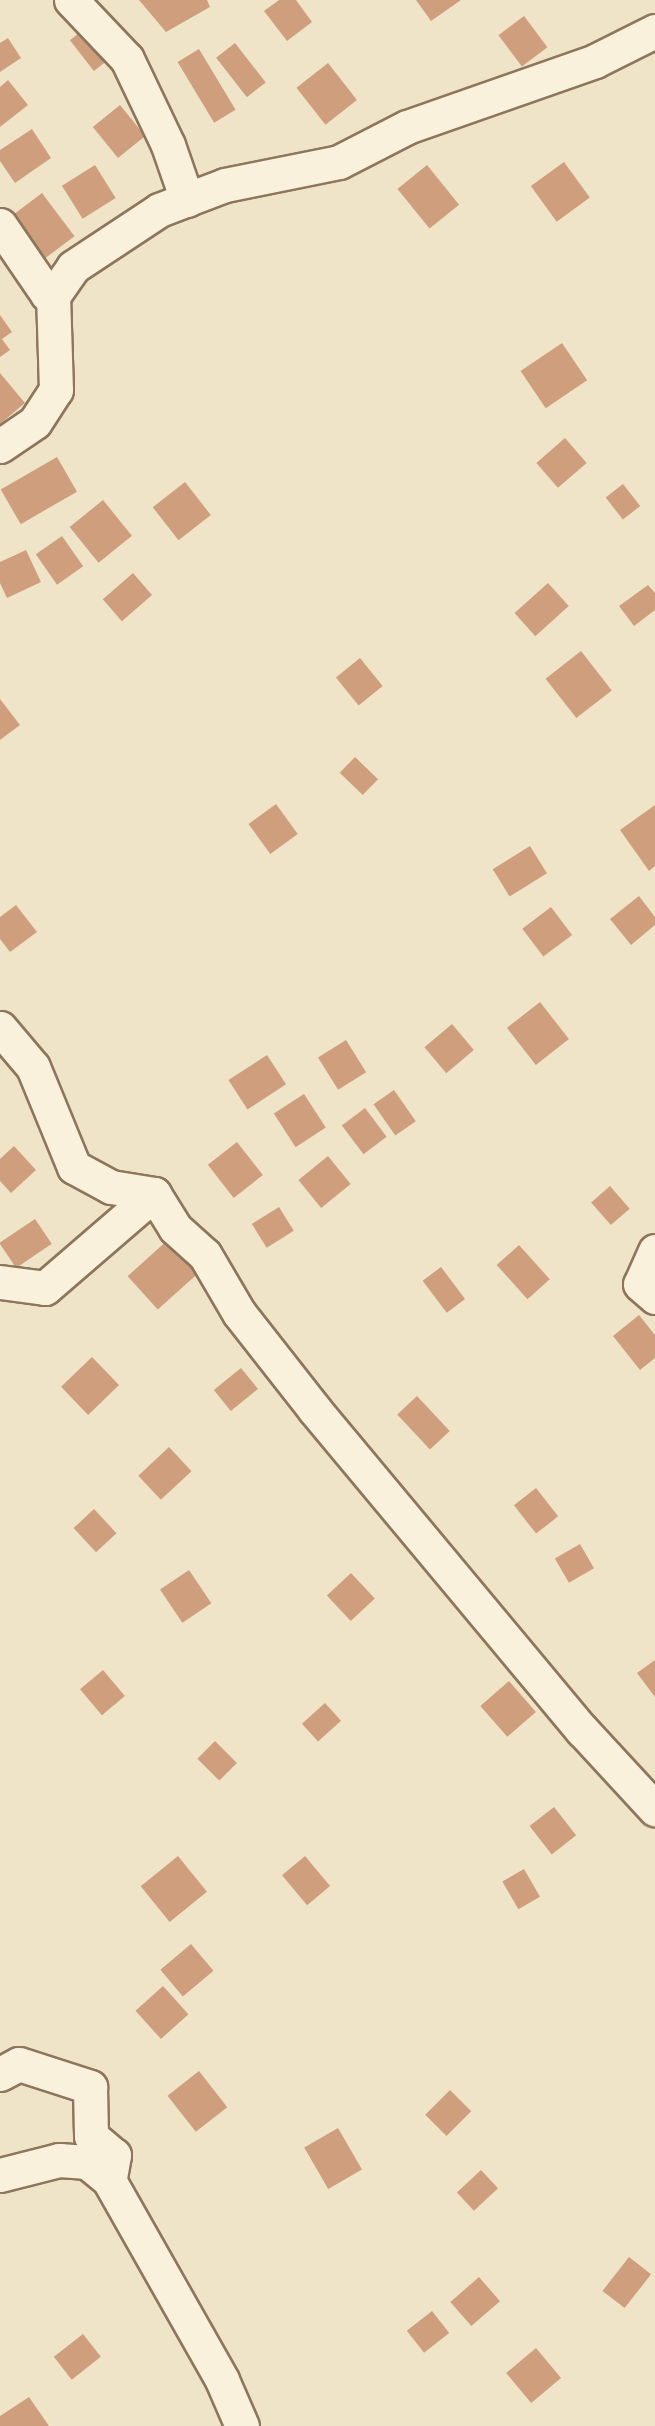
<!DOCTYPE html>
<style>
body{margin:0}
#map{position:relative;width:655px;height:2426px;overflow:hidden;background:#f0e4c8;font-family:Lora,serif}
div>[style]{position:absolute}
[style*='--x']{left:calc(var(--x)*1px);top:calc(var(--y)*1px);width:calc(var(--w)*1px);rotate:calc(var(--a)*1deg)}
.building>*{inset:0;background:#cf9f7d;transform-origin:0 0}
.roads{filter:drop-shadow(2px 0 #8d765c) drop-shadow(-2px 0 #8d765c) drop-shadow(0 2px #8d765c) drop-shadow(0 -2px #8d765c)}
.minor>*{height:33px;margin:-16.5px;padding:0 16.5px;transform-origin:16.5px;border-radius:16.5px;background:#faf1dc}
span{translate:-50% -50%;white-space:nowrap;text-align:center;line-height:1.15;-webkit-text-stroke:6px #f7eed8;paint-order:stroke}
</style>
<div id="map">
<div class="building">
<div style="clip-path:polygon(139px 0,207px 0,210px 7px,166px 32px)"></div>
<div style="clip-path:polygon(279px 0,296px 0,312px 22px,287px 41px,264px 11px)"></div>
<div style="clip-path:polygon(416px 0,461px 0,431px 21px)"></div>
<div style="left:524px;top:16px;width:39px;height:32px;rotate:53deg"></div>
<div style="left:88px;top:26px;width:39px;height:23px;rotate:52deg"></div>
<div style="clip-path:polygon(8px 38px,21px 58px,0 72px,0 43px)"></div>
<div style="left:235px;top:43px;width:50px;height:24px;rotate:52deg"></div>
<div style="left:199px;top:49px;width:71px;height:25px;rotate:59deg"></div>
<div style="left:328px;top:63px;width:47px;height:40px;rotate:52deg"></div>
<div style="clip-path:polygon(8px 80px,28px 105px,0 127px,0 87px)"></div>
<div style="left:120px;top:105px;width:40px;height:35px;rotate:51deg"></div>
<div style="clip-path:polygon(32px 129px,51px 158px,15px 183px,0 161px,0 150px)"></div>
<div style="left:564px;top:162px;width:44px;height:41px;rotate:54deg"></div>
<div style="left:95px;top:165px;width:39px;height:39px;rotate:58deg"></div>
<div style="left:427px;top:165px;width:51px;height:38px;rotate:51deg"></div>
<div style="left:42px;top:193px;width:54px;height:44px;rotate:53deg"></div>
<div style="clip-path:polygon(0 315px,12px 332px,2px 339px,10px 350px,0 357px)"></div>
<div style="left:562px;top:343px;width:45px;height:50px;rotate:56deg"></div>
<div style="clip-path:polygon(0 373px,25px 403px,0 424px)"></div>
<div style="left:565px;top:438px;width:33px;height:38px;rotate:49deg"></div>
<div style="left:57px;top:457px;width:40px;height:65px;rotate:60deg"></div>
<div style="left:185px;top:482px;width:42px;height:41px;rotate:52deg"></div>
<div style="left:623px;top:484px;width:28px;height:22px;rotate:52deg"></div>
<div style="left:103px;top:500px;width:46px;height:43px;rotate:51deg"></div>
<div style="left:62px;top:536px;width:37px;height:32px;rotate:55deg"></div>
<div style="clip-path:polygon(26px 550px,41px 582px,7px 598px,0 583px,0 562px)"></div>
<div style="left:133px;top:573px;width:29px;height:40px;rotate:49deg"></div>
<div style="left:548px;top:583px;width:31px;height:45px;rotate:48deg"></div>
<div style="clip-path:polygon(648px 585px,655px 593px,655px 610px,634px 626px,619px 606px)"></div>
<div style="left:581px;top:651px;width:50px;height:45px;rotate:52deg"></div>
<div style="left:360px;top:658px;width:36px;height:31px;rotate:51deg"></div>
<div style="clip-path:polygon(0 699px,20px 725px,0 740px)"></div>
<div style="left:355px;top:757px;width:32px;height:22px;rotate:44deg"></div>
<div style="left:276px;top:804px;width:37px;height:34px;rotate:54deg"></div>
<div style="clip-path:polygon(655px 805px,655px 866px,649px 871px,620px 830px)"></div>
<div style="left:530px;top:846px;width:32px;height:44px;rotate:58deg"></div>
<div style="clip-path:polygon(639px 896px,655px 917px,655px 925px,631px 945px,610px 919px)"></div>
<div style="clip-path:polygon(16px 905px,37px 932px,10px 952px,0 939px,0 917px)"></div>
<div style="left:551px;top:907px;width:35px;height:36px;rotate:53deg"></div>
<div style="left:540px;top:1002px;width:47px;height:42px;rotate:52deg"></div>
<div style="left:452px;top:1024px;width:34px;height:36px;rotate:50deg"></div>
<div style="left:346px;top:1040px;width:38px;height:33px;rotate:58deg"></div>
<div style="left:267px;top:1055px;width:35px;height:46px;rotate:57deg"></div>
<div style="left:394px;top:1090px;width:38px;height:25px;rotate:55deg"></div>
<div style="left:304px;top:1094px;width:40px;height:36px;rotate:57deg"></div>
<div style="left:365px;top:1108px;width:36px;height:29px;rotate:53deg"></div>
<div style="left:237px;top:1142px;width:42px;height:37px;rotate:52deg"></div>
<div style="clip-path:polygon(14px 1146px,36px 1170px,11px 1193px,0 1181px,0 1159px)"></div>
<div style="left:328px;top:1156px;width:36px;height:38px;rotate:51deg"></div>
<div style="left:610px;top:1186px;width:30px;height:25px;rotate:49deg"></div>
<div style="left:279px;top:1207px;width:28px;height:32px;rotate:58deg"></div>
<div style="left:35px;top:1219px;width:30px;height:43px;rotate:56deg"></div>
<div style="left:170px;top:1238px;width:45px;height:57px;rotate:48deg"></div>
<div style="left:519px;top:1245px;width:46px;height:30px;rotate:48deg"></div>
<div style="left:441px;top:1267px;width:40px;height:23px;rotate:53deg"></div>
<div style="clip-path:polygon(639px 1315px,655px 1335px,655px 1358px,640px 1370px,613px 1336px)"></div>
<div style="left:92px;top:1357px;width:39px;height:43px;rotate:46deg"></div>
<div style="left:241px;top:1368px;width:27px;height:35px;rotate:51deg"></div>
<div style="left:417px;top:1396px;width:48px;height:27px;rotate:47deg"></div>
<div style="left:169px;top:1447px;width:33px;height:42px;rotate:47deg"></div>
<div style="left:536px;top:1488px;width:36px;height:28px;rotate:52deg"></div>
<div style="left:94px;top:1509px;width:33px;height:28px;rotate:47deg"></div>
<div style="left:580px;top:1544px;width:28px;height:29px;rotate:60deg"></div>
<div style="left:189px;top:1570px;width:40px;height:35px;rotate:56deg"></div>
<div style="left:351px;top:1573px;width:35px;height:33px;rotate:47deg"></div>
<div style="clip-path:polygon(655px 1660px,655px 1697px,637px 1673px)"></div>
<div style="left:103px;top:1670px;width:34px;height:30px;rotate:50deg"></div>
<div style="left:509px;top:1681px;width:41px;height:38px;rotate:49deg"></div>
<div style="left:325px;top:1703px;width:24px;height:31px;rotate:48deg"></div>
<div style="left:215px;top:1741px;width:31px;height:25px;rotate:45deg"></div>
<div style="left:554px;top:1807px;width:36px;height:31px;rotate:52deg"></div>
<div style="left:178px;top:1856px;width:46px;height:48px;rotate:51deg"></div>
<div style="left:305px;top:1856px;width:39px;height:30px;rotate:50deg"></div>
<div style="left:524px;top:1869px;width:32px;height:25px;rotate:60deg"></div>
<div style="left:191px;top:1944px;width:35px;height:40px;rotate:50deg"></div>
<div style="left:163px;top:1986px;width:38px;height:37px;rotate:48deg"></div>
<div style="left:199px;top:2071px;width:46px;height:40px;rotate:52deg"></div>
<div style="left:450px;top:2090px;width:30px;height:35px;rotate:45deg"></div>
<div style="left:338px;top:2128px;width:48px;height:39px;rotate:60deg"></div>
<div style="left:481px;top:2170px;width:25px;height:33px;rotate:47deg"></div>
<div style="left:629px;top:2257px;width:28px;height:43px;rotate:38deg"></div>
<div style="left:479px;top:2277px;width:32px;height:38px;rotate:49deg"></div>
<div style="left:432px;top:2311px;width:28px;height:32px;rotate:52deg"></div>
<div style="left:83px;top:2334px;width:29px;height:37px;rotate:52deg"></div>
<div style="left:536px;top:2348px;width:39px;height:39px;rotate:50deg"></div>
<div style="clip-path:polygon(29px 2397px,49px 2426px,0 2426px,0 2416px)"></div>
</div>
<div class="roads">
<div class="minor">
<div style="--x:71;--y:0;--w:81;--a:46.5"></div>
<div style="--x:127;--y:59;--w:95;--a:64.5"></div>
<div style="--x:168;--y:145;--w:58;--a:70.9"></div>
<div style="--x:0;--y:225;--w:83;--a:55.7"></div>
<div style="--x:47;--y:294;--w:6;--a:18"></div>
<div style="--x:0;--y:446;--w:42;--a:-34.4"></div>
<div style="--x:35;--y:422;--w:38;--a:-57"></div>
<div style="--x:56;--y:390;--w:94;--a:-91.8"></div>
<div style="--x:53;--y:296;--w:35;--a:-55"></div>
<div style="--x:73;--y:267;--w:103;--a:-33.5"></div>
<div style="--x:159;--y:210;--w:71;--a:-20.7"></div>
<div style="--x:225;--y:185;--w:116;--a:-11.4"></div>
<div style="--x:339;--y:162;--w:76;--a:-27.2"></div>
<div style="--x:407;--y:127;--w:199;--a:-19.3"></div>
<div style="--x:595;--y:61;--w:67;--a:-26.6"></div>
<div style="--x:0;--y:1028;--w:51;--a:49.8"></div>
<div style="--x:33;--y:1067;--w:108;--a:67.7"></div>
<div style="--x:74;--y:1167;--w:42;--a:28.4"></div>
<div style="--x:111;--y:1187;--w:44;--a:9.2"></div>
<div style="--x:154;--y:1194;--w:40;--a:58"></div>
<div style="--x:175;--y:1228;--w:40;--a:42"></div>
<div style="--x:205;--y:1255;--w:67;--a:59.6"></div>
<div style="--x:239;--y:1313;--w:123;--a:51.9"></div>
<div style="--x:315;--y:1410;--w:417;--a:50.2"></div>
<div style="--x:582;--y:1730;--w:108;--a:47.3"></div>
<div style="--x:655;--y:1251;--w:36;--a:114"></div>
<div style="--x:640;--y:1284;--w:20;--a:41"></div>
<div style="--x:0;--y:1282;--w:45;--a:7.6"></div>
<div style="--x:45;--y:1288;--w:144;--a:-40.8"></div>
<div style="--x:0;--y:2074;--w:21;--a:-28"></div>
<div style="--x:19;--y:2064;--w:75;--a:17.9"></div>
<div style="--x:90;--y:2087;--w:49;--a:88.8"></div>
<div style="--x:91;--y:2136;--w:30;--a:40"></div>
<div style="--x:114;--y:2155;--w:23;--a:100"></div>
<div style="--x:0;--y:2175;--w:61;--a:-14.3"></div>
<div style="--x:59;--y:2160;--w:28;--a:4"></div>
<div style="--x:87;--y:2162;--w:28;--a:39"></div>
<div style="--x:109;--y:2180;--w:230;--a:60.5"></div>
<div style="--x:222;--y:2380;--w:50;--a:66.5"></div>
</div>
</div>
</div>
